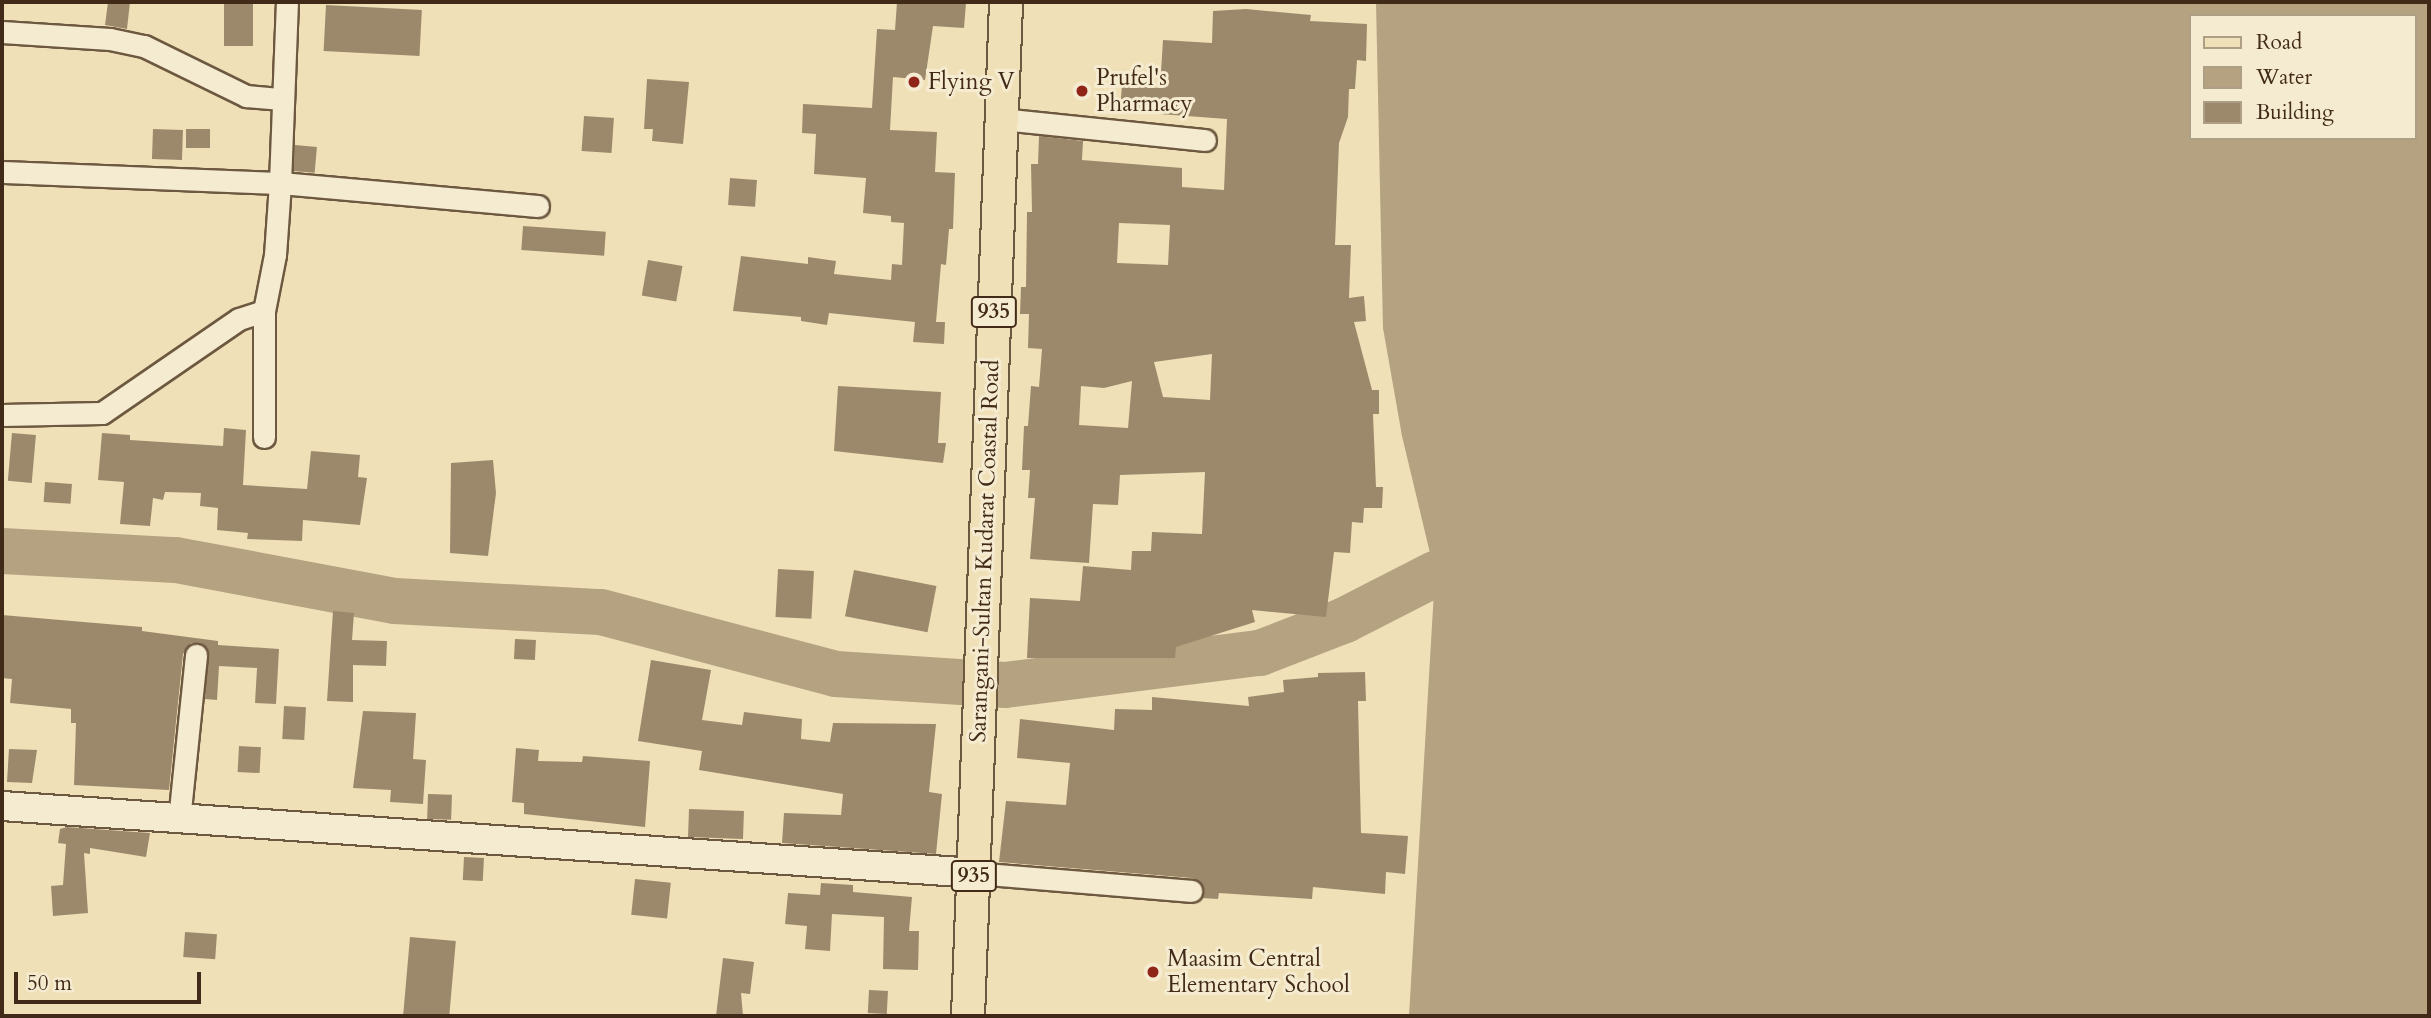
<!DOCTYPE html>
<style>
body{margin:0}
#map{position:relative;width:2431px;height:1018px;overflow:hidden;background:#efe0b7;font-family:Cardo,serif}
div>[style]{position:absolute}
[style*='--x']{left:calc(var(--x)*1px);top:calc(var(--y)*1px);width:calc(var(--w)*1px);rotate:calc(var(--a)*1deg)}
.water>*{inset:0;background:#b4a281}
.river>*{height:46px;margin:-23px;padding:0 23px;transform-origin:23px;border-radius:23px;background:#b4a281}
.building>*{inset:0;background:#9c896b;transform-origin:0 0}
.roads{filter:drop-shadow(2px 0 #6d5840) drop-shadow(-2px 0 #6d5840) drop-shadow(0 2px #6d5840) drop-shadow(0 -2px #6d5840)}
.street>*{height:21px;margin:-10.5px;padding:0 10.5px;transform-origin:10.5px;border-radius:10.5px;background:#f5ebd0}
.secondary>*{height:28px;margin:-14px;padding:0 14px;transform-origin:14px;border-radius:14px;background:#f5ebd0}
.primary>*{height:32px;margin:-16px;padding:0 16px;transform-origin:16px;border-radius:16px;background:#efe0b7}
.dots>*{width:19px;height:19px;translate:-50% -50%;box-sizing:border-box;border:4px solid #f5ebd0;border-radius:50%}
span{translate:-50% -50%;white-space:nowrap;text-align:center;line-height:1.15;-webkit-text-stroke:6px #f5ebd0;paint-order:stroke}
.shield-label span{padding:2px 5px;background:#f5ebd0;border:2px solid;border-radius:5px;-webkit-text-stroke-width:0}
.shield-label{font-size:21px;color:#422a18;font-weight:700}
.poi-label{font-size:23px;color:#422a18}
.left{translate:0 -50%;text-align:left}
.street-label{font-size:23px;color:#422a18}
.frame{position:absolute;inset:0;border:4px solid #422a18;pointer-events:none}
.legend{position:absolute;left:2189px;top:14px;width:228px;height:126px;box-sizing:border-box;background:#f5ebd0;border:2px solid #ad9e86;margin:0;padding:9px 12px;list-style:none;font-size:21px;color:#422a18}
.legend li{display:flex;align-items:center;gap:14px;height:35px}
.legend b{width:35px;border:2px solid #ad9e86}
.scale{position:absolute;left:14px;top:972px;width:187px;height:32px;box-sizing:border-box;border:4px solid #422a18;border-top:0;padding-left:9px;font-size:21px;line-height:24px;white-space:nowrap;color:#422a18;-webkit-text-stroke:5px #f5ebd0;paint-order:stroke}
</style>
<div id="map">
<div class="water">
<div style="clip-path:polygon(evenodd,1376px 2px,2429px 2px,2429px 1016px,1409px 1016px,1435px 574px,1402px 436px,1383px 328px,1376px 2px,2191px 16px,2415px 16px,2415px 138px,2191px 138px,2191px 16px)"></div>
</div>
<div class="river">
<div style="--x:2;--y:551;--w:174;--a:3"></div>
<div style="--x:176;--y:560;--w:223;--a:10.6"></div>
<div style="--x:395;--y:601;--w:206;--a:3.1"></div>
<div style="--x:601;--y:612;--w:243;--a:14.8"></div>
<div style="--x:836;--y:674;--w:169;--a:3.7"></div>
<div style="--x:1005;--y:685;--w:257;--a:-7.2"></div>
<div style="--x:1260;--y:653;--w:91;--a:-21.2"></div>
<div style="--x:1345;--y:620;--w:101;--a:-27.1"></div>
</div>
<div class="building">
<div style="clip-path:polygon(108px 2px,130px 2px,127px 29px,105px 25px)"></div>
<div style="left:224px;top:2px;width:29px;height:44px"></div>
<div style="clip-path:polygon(897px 2px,966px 3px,964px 28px,933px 26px,925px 80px,893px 77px,890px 130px,937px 132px,935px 172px,955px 173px,953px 229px,949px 229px,946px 265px,941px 264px,936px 322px,945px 322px,944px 344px,913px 342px,915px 322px,829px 313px,827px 325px,801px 321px,801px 317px,733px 311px,741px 256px,808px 264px,808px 257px,836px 261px,834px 274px,891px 280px,892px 264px,902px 265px,904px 223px,891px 222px,891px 216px,863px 213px,866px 178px,814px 174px,816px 134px,802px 133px,803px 104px,872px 108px,877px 29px,895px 30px)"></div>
<div style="left:326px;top:5px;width:96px;height:46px;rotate:3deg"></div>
<div style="clip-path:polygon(evenodd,1246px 9px,1311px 15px,1310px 21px,1367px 24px,1366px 61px,1357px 60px,1355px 89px,1349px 89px,1348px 117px,1339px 143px,1335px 245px,1351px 245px,1349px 298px,1364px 296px,1366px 321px,1354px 322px,1372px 390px,1379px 390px,1379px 414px,1373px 414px,1376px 487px,1383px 487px,1382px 508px,1364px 508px,1363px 523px,1352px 522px,1350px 553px,1334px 552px,1326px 617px,1252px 610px,1255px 622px,1176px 647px,1175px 658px,1027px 658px,1030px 598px,1080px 601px,1083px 566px,1131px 570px,1132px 551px,1151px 551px,1152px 532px,1202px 534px,1205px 472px,1120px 475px,1118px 505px,1093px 504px,1089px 563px,1030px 559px,1035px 498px,1028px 498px,1030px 470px,1022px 470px,1024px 426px,1028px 426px,1031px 386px,1039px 387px,1042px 349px,1028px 348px,1029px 314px,1020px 314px,1021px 287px,1026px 287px,1027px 212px,1032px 212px,1031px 164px,1038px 164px,1039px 136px,1083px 141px,1082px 160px,1182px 168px,1182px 187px,1224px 190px,1227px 119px,1120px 111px,1122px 85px,1160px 88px,1163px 40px,1212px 43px,1213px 11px,1246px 9px,1119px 223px,1170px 225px,1168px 265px,1117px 263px,1119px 223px,1246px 9px,1212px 354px,1210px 400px,1163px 397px,1154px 362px,1212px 354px,1246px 9px,1132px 381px,1128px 428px,1079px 425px,1081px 386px,1104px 388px,1132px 381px)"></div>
<div style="clip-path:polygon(647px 79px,689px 82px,683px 144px,652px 141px,653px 129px,644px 129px)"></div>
<div style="left:584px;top:116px;width:30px;height:35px;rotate:4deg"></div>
<div style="left:153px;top:129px;width:30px;height:30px;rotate:2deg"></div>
<div style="left:186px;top:129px;width:24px;height:19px"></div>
<div style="left:295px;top:145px;width:22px;height:26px;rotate:5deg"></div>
<div style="left:730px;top:178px;width:27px;height:27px;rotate:4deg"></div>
<div style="left:523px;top:226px;width:83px;height:24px;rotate:4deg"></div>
<div style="left:648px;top:260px;width:35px;height:36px;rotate:10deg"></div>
<div style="clip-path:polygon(838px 386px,941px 392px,938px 443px,946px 443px,943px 463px,834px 451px)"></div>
<div style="clip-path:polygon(224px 428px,246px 430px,243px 485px,307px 489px,311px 451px,360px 455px,358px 477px,367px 478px,360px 525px,303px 520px,302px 541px,247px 539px,248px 533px,217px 530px,218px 508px,200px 506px,201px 493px,165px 492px,163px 500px,153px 498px,150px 526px,120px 524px,124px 482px,98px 480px,102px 433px,130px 435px,130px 440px,223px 446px)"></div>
<div style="left:12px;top:433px;width:24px;height:48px;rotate:5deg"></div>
<div style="clip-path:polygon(493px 460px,496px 493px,488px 556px,450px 553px,451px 463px)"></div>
<div style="left:45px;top:482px;width:27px;height:20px;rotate:4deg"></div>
<div style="left:778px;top:569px;width:36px;height:48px;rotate:3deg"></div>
<div style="left:854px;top:570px;width:84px;height:47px;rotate:11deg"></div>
<div style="clip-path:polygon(333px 611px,354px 613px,352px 640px,387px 641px,386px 666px,353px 665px,353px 702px,327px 701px)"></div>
<div style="clip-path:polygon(2px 615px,142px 627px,142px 631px,218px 641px,218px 645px,279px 649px,276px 704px,255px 703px,257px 668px,219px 666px,217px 700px,205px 699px,208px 650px,203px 644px,191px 643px,183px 654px,169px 790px,74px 785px,76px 723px,71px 723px,71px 709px,10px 703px,12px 679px,2px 678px)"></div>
<div style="left:515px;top:639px;width:21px;height:20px;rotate:3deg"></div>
<div style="clip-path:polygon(651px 660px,711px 670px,702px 720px,742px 725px,744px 712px,802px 719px,801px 739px,830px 742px,833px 723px,936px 724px,929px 792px,942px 794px,936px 854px,782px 843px,784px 813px,841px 815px,843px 794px,699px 770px,702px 751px,638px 741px)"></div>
<div style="clip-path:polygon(1365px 672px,1366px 701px,1358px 701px,1361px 833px,1408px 836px,1405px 874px,1386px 872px,1385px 894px,1313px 887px,1312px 899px,1219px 893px,1218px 899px,1202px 898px,1202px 885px,1192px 878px,999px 862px,1006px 801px,1066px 805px,1070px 763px,1017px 758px,1020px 719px,1114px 730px,1115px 709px,1152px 710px,1152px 697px,1249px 706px,1248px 697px,1284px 692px,1283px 680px,1318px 677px,1318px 673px)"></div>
<div style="left:284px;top:706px;width:22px;height:33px;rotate:3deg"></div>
<div style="clip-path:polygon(363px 711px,416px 713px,413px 759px,426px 760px,423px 804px,390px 802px,391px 790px,353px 788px)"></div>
<div style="left:239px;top:746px;width:22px;height:26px;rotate:3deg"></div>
<div style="clip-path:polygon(516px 748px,539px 750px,538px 761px,582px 762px,583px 756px,650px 761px,645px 827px,524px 814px,524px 803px,512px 802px)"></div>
<div style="clip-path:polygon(9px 749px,37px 750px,32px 783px,7px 782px)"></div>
<div style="left:428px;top:794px;width:24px;height:25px;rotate:2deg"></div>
<div style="left:689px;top:809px;width:55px;height:28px;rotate:2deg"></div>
<div style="clip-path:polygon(67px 827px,150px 833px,146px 857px,90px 848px,90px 854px,84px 853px,88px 913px,53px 916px,51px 886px,63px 885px,66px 844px,58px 843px,60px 829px)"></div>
<div style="left:464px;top:857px;width:20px;height:23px;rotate:3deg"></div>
<div style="left:635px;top:879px;width:36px;height:36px;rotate:6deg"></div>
<div style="clip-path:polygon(821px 883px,853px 885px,853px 892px,912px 897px,909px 931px,919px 931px,918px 970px,883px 969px,884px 917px,832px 914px,830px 951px,805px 949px,807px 926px,785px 924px,788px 893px,820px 895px)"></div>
<div style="left:185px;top:932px;width:32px;height:25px;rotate:4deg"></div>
<div style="left:410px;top:937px;width:46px;height:79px;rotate:5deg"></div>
<div style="clip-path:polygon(723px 958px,754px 962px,750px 994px,741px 993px,743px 1016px,716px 1016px)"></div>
<div style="left:869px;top:990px;width:19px;height:23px;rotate:3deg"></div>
</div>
<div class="roads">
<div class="street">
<div style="--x:2;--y:32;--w:108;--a:3.7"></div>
<div style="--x:110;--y:39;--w:35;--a:12"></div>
<div style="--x:144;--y:46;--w:114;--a:26.1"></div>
<div style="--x:246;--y:96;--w:36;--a:5"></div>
<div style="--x:1001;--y:119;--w:205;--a:5.9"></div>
<div style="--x:2;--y:172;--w:278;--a:2.3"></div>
<div style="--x:280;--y:183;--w:181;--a:-87.8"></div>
<div style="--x:2;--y:415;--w:100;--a:-1.1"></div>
<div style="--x:102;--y:413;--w:166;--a:-34.5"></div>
<div style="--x:239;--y:319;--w:26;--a:-18"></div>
<div style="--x:264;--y:437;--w:126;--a:-90"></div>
<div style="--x:264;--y:311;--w:57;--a:-78.9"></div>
<div style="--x:275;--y:255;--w:72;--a:-86"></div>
<div style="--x:280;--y:183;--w:259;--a:5.1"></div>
<div style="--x:179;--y:820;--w:166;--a:-84.1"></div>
<div style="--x:974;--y:873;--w:218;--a:4.7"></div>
</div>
<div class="secondary">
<div style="--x:2;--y:806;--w:974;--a:3.94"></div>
</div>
<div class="primary">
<div style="--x:968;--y:1016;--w:1015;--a:-87.85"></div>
</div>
</div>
<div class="dots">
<div style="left:914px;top:82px;background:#8f2418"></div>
<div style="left:1082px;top:91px;background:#8f2418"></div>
<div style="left:1153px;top:972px;background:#8f2418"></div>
</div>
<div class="shield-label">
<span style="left:994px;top:312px">935</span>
<span style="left:974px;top:876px">935</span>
</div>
<div class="poi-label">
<span class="left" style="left:1096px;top:91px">Prufel's<br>Pharmacy</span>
<span class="left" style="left:928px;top:82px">Flying V</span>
<span class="left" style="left:1167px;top:972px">Maasim Central<br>Elementary School</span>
</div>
<div class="street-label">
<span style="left:985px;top:551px;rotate:-88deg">Sarangani-Sultan Kudarat Coastal Road</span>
</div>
<div class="frame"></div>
<ul class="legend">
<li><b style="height:9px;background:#efe0b7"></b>Road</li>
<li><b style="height:19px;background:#b4a281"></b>Water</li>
<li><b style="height:19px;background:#9c896b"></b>Building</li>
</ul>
<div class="scale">50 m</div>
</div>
